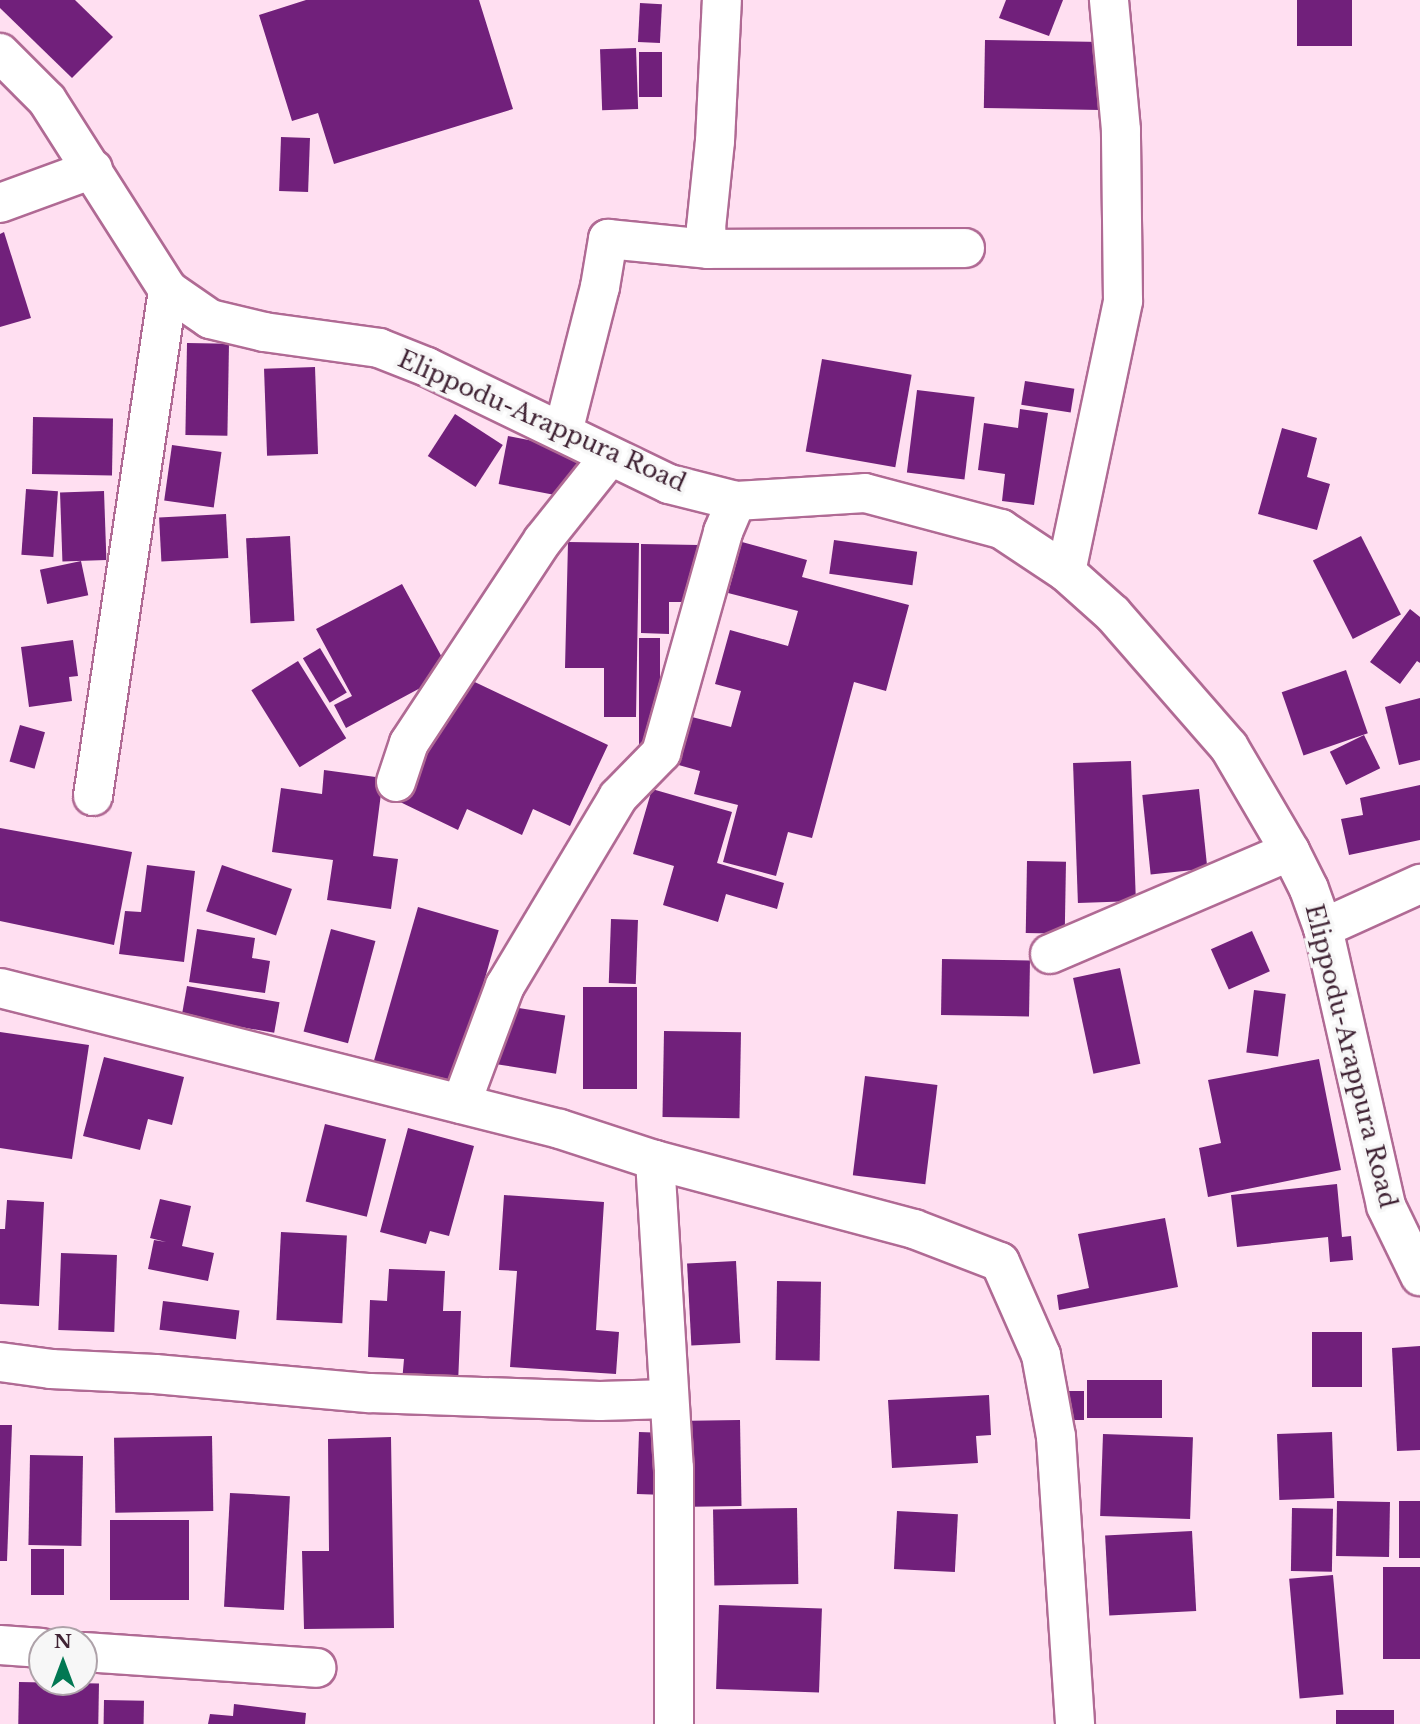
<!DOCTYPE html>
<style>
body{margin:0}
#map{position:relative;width:1420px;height:1724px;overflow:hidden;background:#ffdff1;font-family:"Libre Baskerville",serif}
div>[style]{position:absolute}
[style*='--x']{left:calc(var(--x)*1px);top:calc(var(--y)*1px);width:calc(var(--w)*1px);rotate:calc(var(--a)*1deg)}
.building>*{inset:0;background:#71207b;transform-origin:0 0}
.roads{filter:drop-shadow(2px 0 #b06a94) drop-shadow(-2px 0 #b06a94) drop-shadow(0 2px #b06a94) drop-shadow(0 -2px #b06a94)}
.minor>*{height:38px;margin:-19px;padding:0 19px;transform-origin:19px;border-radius:19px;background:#fff}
span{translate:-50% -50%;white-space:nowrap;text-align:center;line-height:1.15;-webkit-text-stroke:7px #f7f7f7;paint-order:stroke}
.street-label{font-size:24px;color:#402334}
.north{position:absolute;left:28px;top:1626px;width:70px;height:70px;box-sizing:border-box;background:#f7f7f7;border:2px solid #aea2a9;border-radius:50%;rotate:0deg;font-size:19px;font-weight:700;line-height:28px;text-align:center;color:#402334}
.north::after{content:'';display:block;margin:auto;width:24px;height:32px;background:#027853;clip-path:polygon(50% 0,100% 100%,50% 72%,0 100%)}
</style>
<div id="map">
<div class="building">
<div style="clip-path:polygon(0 0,75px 0,113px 37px,72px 78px,0 8px)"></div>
<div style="clip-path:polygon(306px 0,479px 0,513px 109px,334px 164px,318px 113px,292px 121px,259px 15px)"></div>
<div style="clip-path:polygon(1006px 0,1063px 0,1049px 36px,999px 18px)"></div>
<div style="left:1297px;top:0;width:55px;height:46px"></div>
<div style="left:640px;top:3px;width:22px;height:39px;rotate:3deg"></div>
<div style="left:985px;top:40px;width:117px;height:68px;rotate:1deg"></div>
<div style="left:636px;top:48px;width:61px;height:36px;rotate:88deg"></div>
<div style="left:639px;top:52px;width:23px;height:45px"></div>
<div style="left:281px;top:137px;width:29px;height:54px;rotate:2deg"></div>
<div style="clip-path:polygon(4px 232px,31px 318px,0 327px,0 234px)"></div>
<div style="left:187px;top:343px;width:42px;height:92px;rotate:1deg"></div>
<div style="left:822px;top:359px;width:91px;height:94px;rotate:10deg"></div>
<div style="left:315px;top:367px;width:87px;height:51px;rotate:88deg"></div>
<div style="left:1025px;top:381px;width:50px;height:24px;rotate:9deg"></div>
<div style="left:917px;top:390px;width:58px;height:83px;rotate:7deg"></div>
<div style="clip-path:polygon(1020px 409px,1048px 413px,1034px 505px,1002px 501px,1005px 474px,978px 470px,984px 423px,1018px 428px)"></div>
<div style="left:455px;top:414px;width:57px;height:50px;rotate:33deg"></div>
<div style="left:33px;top:417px;width:80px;height:57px;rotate:1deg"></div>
<div style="clip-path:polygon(1282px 428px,1317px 438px,1307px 477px,1330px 484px,1317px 530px,1258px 514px)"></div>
<div style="left:508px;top:436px;width:76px;height:49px;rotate:11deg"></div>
<div style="left:172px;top:445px;width:50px;height:56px;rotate:8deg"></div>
<div style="left:26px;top:489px;width:32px;height:66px;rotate:4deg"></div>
<div style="left:104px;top:491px;width:69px;height:44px;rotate:88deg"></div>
<div style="left:226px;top:514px;width:44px;height:67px;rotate:87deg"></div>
<div style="left:290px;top:536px;width:85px;height:44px;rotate:87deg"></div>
<div style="left:1361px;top:536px;width:88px;height:54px;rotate:63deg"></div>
<div style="left:834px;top:540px;width:84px;height:34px;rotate:8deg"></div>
<div style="clip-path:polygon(568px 542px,639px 543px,636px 717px,604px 717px,604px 668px,565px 668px)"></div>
<div style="clip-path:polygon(742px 542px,807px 560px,802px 577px,909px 605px,886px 691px,854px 682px,812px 838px,788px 832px,776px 876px,723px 862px,738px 805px,694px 794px,700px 771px,675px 764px,688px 716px,731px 727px,741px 691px,715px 684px,730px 630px,788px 646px,798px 611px,728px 593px)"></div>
<div style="clip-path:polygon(641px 544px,699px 545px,699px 602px,669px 602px,669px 634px,641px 633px)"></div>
<div style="left:81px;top:561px;width:35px;height:42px;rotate:78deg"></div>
<div style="clip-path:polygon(402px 584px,450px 672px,346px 728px,334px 705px,352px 696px,316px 629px)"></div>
<div style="clip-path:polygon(1410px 609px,1420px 617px,1420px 663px,1417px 661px,1400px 684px,1370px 662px)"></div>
<div style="left:639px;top:638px;width:21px;height:112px"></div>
<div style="clip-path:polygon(73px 640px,78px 676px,69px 677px,72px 701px,29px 707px,21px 647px)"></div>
<div style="left:320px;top:648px;width:52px;height:20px;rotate:59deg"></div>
<div style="left:298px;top:661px;width:91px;height:55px;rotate:58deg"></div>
<div style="left:1346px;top:670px;width:67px;height:68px;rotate:71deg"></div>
<div style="clip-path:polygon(460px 675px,608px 745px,570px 826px,533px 809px,522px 835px,467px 809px,458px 830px,398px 801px)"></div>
<div style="clip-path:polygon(1420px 698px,1420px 760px,1399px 765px,1385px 707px)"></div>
<div style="left:20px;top:725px;width:26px;height:38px;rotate:16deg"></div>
<div style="left:1364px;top:735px;width:37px;height:38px;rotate:64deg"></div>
<div style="left:1131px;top:761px;width:140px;height:58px;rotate:88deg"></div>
<div style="clip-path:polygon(324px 770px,383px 778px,373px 856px,398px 859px,391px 909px,327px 900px,333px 860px,272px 852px,281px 788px,322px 794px)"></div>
<div style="clip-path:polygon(1420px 785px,1420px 840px,1349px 855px,1341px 819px,1363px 815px,1360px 798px)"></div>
<div style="clip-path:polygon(652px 789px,732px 812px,717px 863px,784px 883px,777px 909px,726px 894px,718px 922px,663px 905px,674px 866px,633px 854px)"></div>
<div style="left:1199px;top:789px;width:80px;height:57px;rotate:84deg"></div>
<div style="clip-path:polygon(0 828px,132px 852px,114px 945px,0 921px)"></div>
<div style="left:1027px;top:861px;width:39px;height:72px;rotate:1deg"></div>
<div style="clip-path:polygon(147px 865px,195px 871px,184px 962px,119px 954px,125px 911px,141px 912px)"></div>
<div style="left:222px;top:865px;width:74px;height:49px;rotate:19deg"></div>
<div style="left:418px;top:907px;width:84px;height:171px;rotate:16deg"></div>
<div style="left:611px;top:919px;width:27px;height:64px;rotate:2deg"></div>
<div style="clip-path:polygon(197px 929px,255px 938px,252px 958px,270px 961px,265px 993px,189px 982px)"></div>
<div style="left:331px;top:929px;width:46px;height:106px;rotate:15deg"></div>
<div style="left:1252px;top:931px;width:44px;height:45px;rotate:66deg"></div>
<div style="left:942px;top:959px;width:88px;height:56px;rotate:1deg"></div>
<div style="left:1120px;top:968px;width:98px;height:48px;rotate:78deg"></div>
<div style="left:187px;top:986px;width:94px;height:31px;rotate:10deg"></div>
<div style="left:583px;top:987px;width:54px;height:102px"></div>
<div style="left:1254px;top:990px;width:32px;height:63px;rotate:7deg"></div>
<div style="left:506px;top:1006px;width:60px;height:59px;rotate:9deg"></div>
<div style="left:664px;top:1031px;width:77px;height:86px;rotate:1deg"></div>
<div style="clip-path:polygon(0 1032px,89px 1045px,72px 1159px,0 1148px)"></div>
<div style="clip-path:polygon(104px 1057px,184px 1077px,172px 1125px,148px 1119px,140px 1150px,83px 1136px)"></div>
<div style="clip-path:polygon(1319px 1059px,1341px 1170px,1208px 1197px,1199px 1148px,1221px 1143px,1208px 1080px)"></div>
<div style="left:865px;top:1076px;width:73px;height:100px;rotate:7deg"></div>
<div style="left:325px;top:1124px;width:63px;height:80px;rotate:14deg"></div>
<div style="clip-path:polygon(408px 1128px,474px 1146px,449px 1236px,430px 1231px,426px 1244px,380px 1232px)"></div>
<div style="clip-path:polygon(1337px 1184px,1342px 1237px,1351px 1236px,1353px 1260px,1330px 1262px,1328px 1237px,1237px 1247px,1231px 1195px)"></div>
<div style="clip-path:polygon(504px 1195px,604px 1202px,596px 1330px,619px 1332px,616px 1374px,510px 1367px,517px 1271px,499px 1270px)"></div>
<div style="clip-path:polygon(160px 1199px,191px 1206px,182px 1246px,214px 1253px,208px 1281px,148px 1269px,154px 1240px,166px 1242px,150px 1238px)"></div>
<div style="clip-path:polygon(7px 1200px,44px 1202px,39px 1306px,0 1304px,0 1229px,5px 1229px)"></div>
<div style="clip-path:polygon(1165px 1218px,1178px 1287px,1059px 1310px,1057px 1295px,1089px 1288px,1078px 1234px)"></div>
<div style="left:281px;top:1232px;width:66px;height:88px;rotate:3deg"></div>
<div style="left:61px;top:1253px;width:56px;height:77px;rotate:2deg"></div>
<div style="left:736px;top:1261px;width:82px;height:49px;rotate:87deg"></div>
<div style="clip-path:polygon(389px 1269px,445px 1271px,443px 1311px,461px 1311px,458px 1384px,402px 1382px,404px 1359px,368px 1357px,370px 1300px,387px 1301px)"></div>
<div style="left:777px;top:1281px;width:44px;height:79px;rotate:1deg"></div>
<div style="left:163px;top:1301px;width:77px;height:29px;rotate:7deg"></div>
<div style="left:1312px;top:1332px;width:50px;height:55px"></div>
<div style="clip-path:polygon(1420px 1346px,1420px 1450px,1397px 1451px,1392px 1348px)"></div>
<div style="left:1162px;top:1380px;width:38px;height:75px;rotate:90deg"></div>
<div style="left:1059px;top:1391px;width:25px;height:29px"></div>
<div style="clip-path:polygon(989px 1395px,991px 1435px,976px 1436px,978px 1463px,892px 1468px,888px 1400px)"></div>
<div style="left:740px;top:1420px;width:86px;height:49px;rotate:89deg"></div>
<div style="clip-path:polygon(0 1425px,12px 1425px,7px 1561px,0 1561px)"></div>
<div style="left:639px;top:1432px;width:29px;height:62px;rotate:2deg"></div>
<div style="left:1332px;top:1432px;width:66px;height:55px;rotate:88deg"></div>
<div style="left:1103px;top:1434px;width:90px;height:82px;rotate:2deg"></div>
<div style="left:212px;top:1436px;width:75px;height:98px;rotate:89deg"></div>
<div style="clip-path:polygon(391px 1437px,394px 1628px,304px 1629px,302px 1551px,329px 1551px,328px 1439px)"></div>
<div style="left:30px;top:1455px;width:53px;height:90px;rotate:1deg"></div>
<div style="left:230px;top:1493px;width:60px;height:114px;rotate:3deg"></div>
<div style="left:1337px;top:1501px;width:53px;height:55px;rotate:1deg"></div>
<div style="left:1420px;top:1501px;width:57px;height:21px;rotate:90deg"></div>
<div style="left:797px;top:1508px;width:76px;height:84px;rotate:89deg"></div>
<div style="left:1292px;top:1508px;width:41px;height:63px;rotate:1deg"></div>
<div style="left:897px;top:1511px;width:61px;height:58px;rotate:3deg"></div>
<div style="left:189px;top:1520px;width:80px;height:79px;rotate:90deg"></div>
<div style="left:1192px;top:1531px;width:80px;height:87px;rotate:87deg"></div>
<div style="left:31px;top:1549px;width:33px;height:46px"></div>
<div style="left:1420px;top:1567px;width:92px;height:37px;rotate:90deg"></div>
<div style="left:1333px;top:1575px;width:120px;height:44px;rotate:85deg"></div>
<div style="left:719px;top:1605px;width:103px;height:84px;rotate:2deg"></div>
<div style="left:19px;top:1682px;width:80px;height:42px;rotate:1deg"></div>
<div style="left:104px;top:1700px;width:40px;height:24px;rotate:1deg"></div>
<div style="clip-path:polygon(234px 1704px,306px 1713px,305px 1724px,208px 1724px,210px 1714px,233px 1716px)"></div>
<div style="left:1336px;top:1710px;width:58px;height:14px"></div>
</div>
<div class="roads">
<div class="minor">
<div style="--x:0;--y:53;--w:66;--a:45"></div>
<div style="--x:47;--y:100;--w:225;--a:57.5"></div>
<div style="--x:168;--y:290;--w:51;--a:34.6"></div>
<div style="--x:210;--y:319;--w:56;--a:13.5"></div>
<div style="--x:264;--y:332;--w:116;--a:7.9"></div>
<div style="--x:379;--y:348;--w:52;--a:21.6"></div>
<div style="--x:427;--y:367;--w:269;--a:25.8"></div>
<div style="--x:669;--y:484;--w:69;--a:14.2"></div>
<div style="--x:736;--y:501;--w:129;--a:-3.5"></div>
<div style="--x:865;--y:493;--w:141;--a:14.8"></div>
<div style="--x:1001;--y:529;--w:78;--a:33.5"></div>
<div style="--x:1066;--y:572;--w:63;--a:41.8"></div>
<div style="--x:1113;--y:614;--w:176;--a:48.9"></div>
<div style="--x:1229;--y:747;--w:121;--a:59.6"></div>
<div style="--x:1290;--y:851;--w:42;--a:63.4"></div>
<div style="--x:1309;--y:889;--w:41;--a:70.3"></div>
<div style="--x:1323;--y:928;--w:285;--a:77.2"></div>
<div style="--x:1386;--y:1206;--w:78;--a:64.1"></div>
<div style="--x:0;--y:203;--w:99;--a:-20.1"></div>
<div style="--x:708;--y:249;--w:257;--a:-0.2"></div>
<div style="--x:563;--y:432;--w:150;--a:-75.7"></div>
<div style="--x:600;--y:287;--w:49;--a:-80.5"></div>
<div style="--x:608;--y:239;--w:100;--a:5.7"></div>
<div style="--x:708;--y:249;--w:21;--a:-95"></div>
<div style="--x:706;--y:228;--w:87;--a:-84.1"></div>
<div style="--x:715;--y:141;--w:141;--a:-87.2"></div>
<div style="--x:1066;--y:572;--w:277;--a:-78.1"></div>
<div style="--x:1123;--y:301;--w:171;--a:-90.7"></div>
<div style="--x:1121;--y:130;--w:131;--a:-95.3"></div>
<div style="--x:396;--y:782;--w:41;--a:-71.6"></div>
<div style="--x:409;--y:743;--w:243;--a:-56.6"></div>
<div style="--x:543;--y:540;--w:107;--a:-51.4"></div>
<div style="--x:93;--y:796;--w:512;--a:-81.57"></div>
<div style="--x:1323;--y:928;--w:107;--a:-24.4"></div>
<div style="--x:1050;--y:954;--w:261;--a:-23.2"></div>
<div style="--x:0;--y:988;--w:577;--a:14.13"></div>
<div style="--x:560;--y:1129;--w:100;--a:18.1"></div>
<div style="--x:655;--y:1160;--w:268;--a:14.9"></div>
<div style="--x:914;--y:1229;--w:92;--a:21"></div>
<div style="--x:1000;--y:1262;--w:102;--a:66.2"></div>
<div style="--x:1041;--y:1355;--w:83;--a:79.6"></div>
<div style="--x:1056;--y:1437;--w:288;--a:86.2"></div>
<div style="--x:461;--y:1104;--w:126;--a:-69.6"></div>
<div style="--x:505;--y:986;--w:220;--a:-59.1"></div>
<div style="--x:618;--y:797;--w:62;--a:-45.7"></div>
<div style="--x:661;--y:753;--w:230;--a:-74.3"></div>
<div style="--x:723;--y:532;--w:34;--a:-67"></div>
<div style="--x:655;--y:1160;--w:309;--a:86.5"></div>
<div style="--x:674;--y:1468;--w:256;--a:90"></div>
<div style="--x:0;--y:1362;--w:51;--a:7.8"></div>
<div style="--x:51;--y:1369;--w:104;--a:2.8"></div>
<div style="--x:155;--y:1374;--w:216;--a:5.1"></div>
<div style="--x:370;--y:1393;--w:230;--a:2"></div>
<div style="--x:600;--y:1401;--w:69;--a:-1.7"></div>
<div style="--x:0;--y:1645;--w:42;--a:4.1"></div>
<div style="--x:84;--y:1652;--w:233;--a:3.9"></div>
</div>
</div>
<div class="street-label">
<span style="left:542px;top:421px;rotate:24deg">Elippodu-Arappura Road</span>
<span style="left:1351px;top:1056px;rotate:76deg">Elippodu-Arappura Road</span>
</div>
<div class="north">N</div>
</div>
